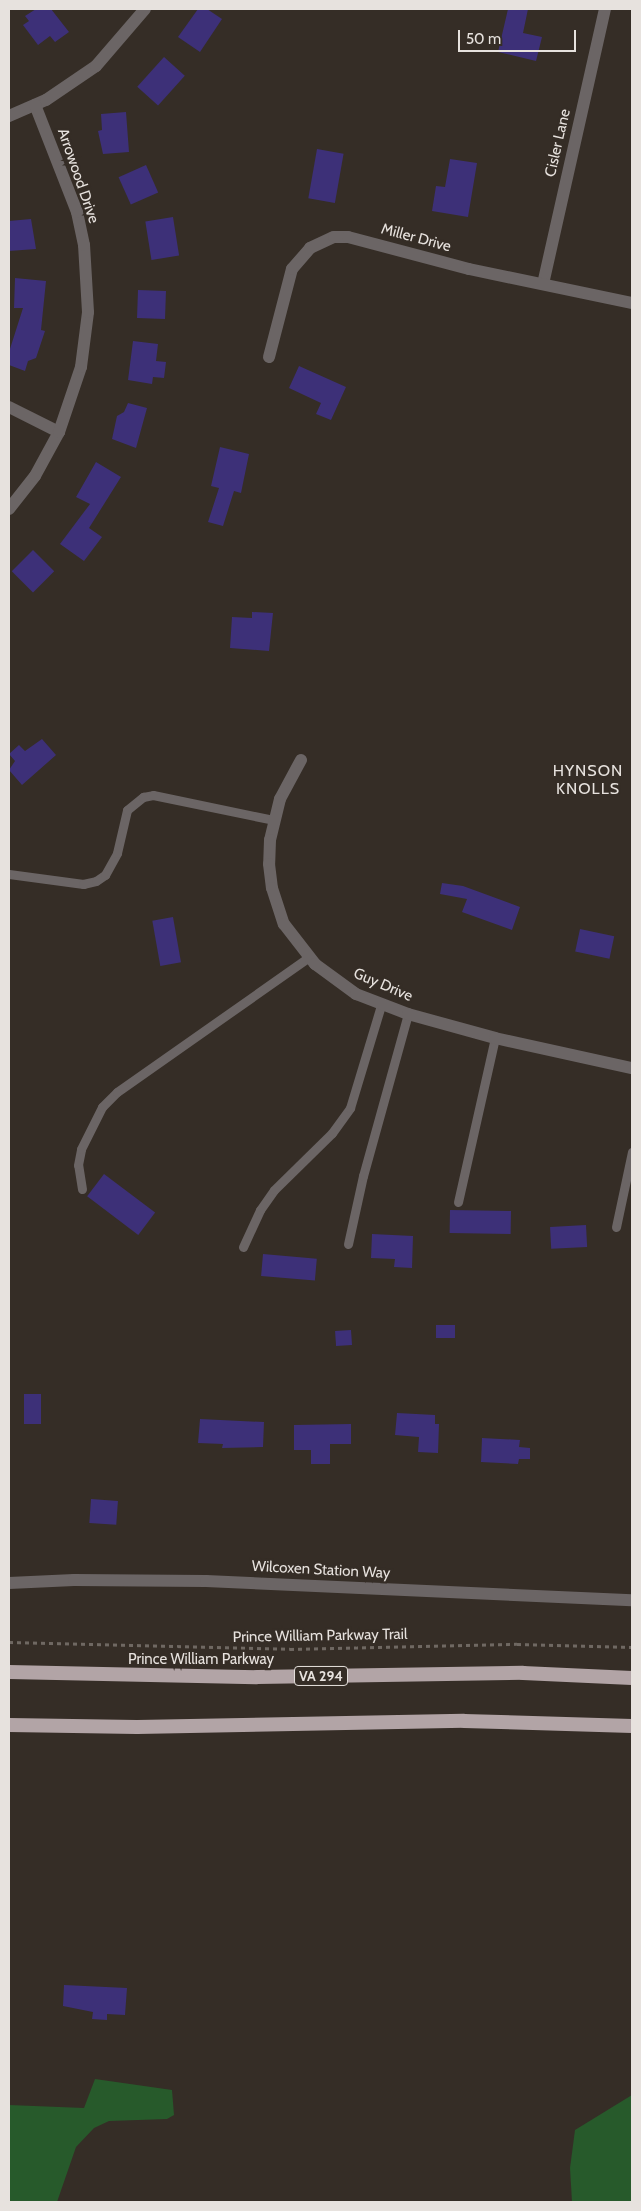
<!DOCTYPE html>
<style>
body{margin:0}
#map{position:relative;width:641px;height:2211px;overflow:hidden;background:#352d26;font-family:Cabin,sans-serif}
div>[style]{position:absolute}
[style*='--x']{left:calc(var(--x)*1px);top:calc(var(--y)*1px);width:calc(var(--w)*1px);rotate:calc(var(--a)*1deg)}
.green>*{inset:0;background:#275a2b}
.building>*{inset:0;background:#3d3078;transform-origin:0 0}
.path>*{height:3px;margin-top:-1.5px;transform-origin:0;background:repeating-linear-gradient(90deg,#6f6862 0 4px,transparent 0 8px)}
.service>*{height:9px;margin:-4.5px;padding:0 4.5px;transform-origin:4.5px;border-radius:4.5px;background:#6b6565}
.minor>*{height:12px;margin:-6px;padding:0 6px;transform-origin:6px;border-radius:6px;background:#6b6565}
.trunk>*{height:14px;margin:-7px;padding:0 7px;transform-origin:7px;border-radius:7px;background:#b2a4a6}
span{translate:-50% -50%;white-space:nowrap;text-align:center;line-height:1.15;-webkit-text-stroke:4.5px #352d26;paint-order:stroke}
.shield-label span{padding:1px 4px;background:#352d26;border:1px solid;border-radius:4px;-webkit-text-stroke-width:0}
.shield-label{font-size:14px;color:#e7e2de;font-weight:700}
.street-label{font-size:15px;color:#e7e2de}
.neighbourhood-label{font-size:16px;color:#e7e2de;letter-spacing:1px}
.frame{position:absolute;inset:0;border:10px solid #e7e2de;pointer-events:none}
.scale{position:absolute;left:458px;top:30px;width:118px;height:22px;box-sizing:border-box;border:2px solid #e7e2de;border-top:0;padding-left:6px;font-size:15px;line-height:18px;white-space:nowrap;color:#e7e2de;-webkit-text-stroke:4px #352d26;paint-order:stroke}
</style>
<div id="map">
<div class="green">
<div style="clip-path:polygon(95px 2079px,172px 2090px,174px 2115px,167px 2119px,109px 2121px,94px 2128px,76px 2147px,57px 2202px,9px 2202px,9px 2105px,84px 2108px)"></div>
<div style="clip-path:polygon(632px 2095px,632px 2202px,572px 2202px,570px 2168px,575px 2130px)"></div>
</div>
<div class="building">
<div style="clip-path:polygon(36px 9px,51px 9px,69px 32px,55px 42px,50px 36px,38px 45px,23px 25px,29px 21px,25px 16px)"></div>
<div style="clip-path:polygon(198px 9px,207px 9px,222px 19px,200px 52px,178px 37px)"></div>
<div style="clip-path:polygon(508px 9px,528px 9px,523px 33px,542px 37px,536px 61px,498px 52px)"></div>
<div style="left:164px;top:57px;width:28px;height:40px;rotate:42deg"></div>
<div style="clip-path:polygon(126px 112px,129px 152px,103px 154px,98px 131px,102px 130px,101px 114px)"></div>
<div style="left:317px;top:149px;width:27px;height:50px;rotate:10deg"></div>
<div style="clip-path:polygon(450px 159px,477px 163px,468px 217px,432px 211px,436px 186px,445px 187px)"></div>
<div style="left:146px;top:165px;width:30px;height:30px;rotate:66deg"></div>
<div style="left:173px;top:217px;width:39px;height:28px;rotate:81deg"></div>
<div style="clip-path:polygon(31px 219px,36px 249px,9px 251px,9px 221px)"></div>
<div style="clip-path:polygon(15px 278px,46px 281px,41px 330px,45px 331px,36px 358px,28px 361px,25px 371px,9px 365px,9px 352px,23px 308px,14px 308px)"></div>
<div style="left:138px;top:290px;width:28px;height:28px;rotate:2deg"></div>
<div style="clip-path:polygon(133px 341px,158px 344px,156px 361px,166px 362px,164px 378px,153px 377px,152px 384px,128px 380px)"></div>
<div style="clip-path:polygon(299px 366px,346px 387px,331px 420px,316px 414px,321px 403px,289px 388px)"></div>
<div style="clip-path:polygon(128px 403px,147px 408px,136px 448px,112px 439px,117px 416px,124px 412px)"></div>
<div style="clip-path:polygon(220px 447px,249px 454px,241px 493px,234px 491px,223px 526px,208px 522px,219px 488px,211px 486px)"></div>
<div style="clip-path:polygon(96px 462px,121px 477px,89px 528px,102px 537px,84px 561px,60px 544px,90px 504px,76px 497px)"></div>
<div style="left:33px;top:550px;width:30px;height:30px;rotate:45deg"></div>
<div style="clip-path:polygon(252px 612px,273px 613px,269px 651px,230px 648px,232px 617px,252px 618px)"></div>
<div style="clip-path:polygon(42px 739px,56px 755px,22px 785px,9px 770px,15px 761px,9px 754px,19px 745px,25px 751px)"></div>
<div style="clip-path:polygon(442px 883px,463px 886px,520px 907px,512px 930px,462px 912px,467px 899px,440px 894px)"></div>
<div style="left:173px;top:917px;width:46px;height:21px;rotate:80deg"></div>
<div style="left:580px;top:929px;width:35px;height:23px;rotate:12deg"></div>
<div style="left:104px;top:1174px;width:64px;height:28px;rotate:37deg"></div>
<div style="left:450px;top:1210px;width:61px;height:23px;rotate:1deg"></div>
<div style="left:586px;top:1225px;width:22px;height:36px;rotate:87deg"></div>
<div style="clip-path:polygon(372px 1234px,413px 1236px,412px 1268px,394px 1267px,395px 1259px,371px 1258px)"></div>
<div style="left:263px;top:1254px;width:54px;height:22px;rotate:5deg"></div>
<div style="left:436px;top:1325px;width:19px;height:13px"></div>
<div style="left:351px;top:1330px;width:15px;height:16px;rotate:86deg"></div>
<div style="left:24px;top:1394px;width:17px;height:30px"></div>
<div style="clip-path:polygon(397px 1413px,435px 1415px,435px 1424px,439px 1424px,438px 1453px,418px 1452px,419px 1437px,395px 1435px)"></div>
<div style="clip-path:polygon(200px 1419px,264px 1422px,263px 1447px,222px 1448px,223px 1444px,198px 1443px)"></div>
<div style="clip-path:polygon(351px 1424px,351px 1444px,330px 1444px,330px 1464px,311px 1464px,311px 1450px,294px 1450px,294px 1425px)"></div>
<div style="clip-path:polygon(482px 1438px,520px 1440px,519px 1447px,530px 1448px,530px 1459px,519px 1459px,518px 1464px,481px 1462px)"></div>
<div style="left:91px;top:1499px;width:27px;height:24px;rotate:4deg"></div>
<div style="clip-path:polygon(64px 1985px,127px 1988px,125px 2015px,107px 2014px,107px 2020px,92px 2019px,93px 2012px,63px 2006px)"></div>
</div>
<div class="path">
<div style="--x:9;--y:1642;--w:281;--a:1.4"></div>
<div style="--x:290;--y:1649;--w:227;--a:-1.3"></div>
<div style="--x:517;--y:1644;--w:115;--a:1.5"></div>
</div>
<div class="service">
<div style="--x:9;--y:874;--w:75;--a:7.7"></div>
<div style="--x:83;--y:884;--w:13;--a:-13"></div>
<div style="--x:96;--y:881;--w:11;--a:-34"></div>
<div style="--x:105;--y:875;--w:25;--a:-61"></div>
<div style="--x:117;--y:853;--w:44;--a:-76.9"></div>
<div style="--x:127;--y:810;--w:21;--a:-39"></div>
<div style="--x:143;--y:797;--w:10;--a:-11"></div>
<div style="--x:153;--y:795;--w:124;--a:11.7"></div>
<div style="--x:82;--y:1189;--w:24;--a:-99"></div>
<div style="--x:78;--y:1165;--w:16;--a:-79"></div>
<div style="--x:81;--y:1149;--w:47;--a:-63.4"></div>
<div style="--x:102;--y:1107;--w:21;--a:-45"></div>
<div style="--x:117;--y:1092;--w:233;--a:-35.1"></div>
<div style="--x:458;--y:1202;--w:168;--a:-77.3"></div>
<div style="--x:616;--y:1227;--w:77;--a:-78"></div>
<div style="--x:348;--y:1244;--w:70;--a:-77.6"></div>
<div style="--x:363;--y:1176;--w:168;--a:-74.5"></div>
<div style="--x:243;--y:1247;--w:41;--a:-65.3"></div>
<div style="--x:260;--y:1210;--w:24;--a:-55"></div>
<div style="--x:274;--y:1190;--w:81;--a:-44.5"></div>
<div style="--x:332;--y:1133;--w:31;--a:-54"></div>
<div style="--x:350;--y:1108;--w:108;--a:-73.2"></div>
</div>
<div class="minor">
<div style="--x:9;--y:116;--w:40;--a:-23.4"></div>
<div style="--x:46;--y:100;--w:60;--a:-34.2"></div>
<div style="--x:96;--y:66;--w:75;--a:-49.3"></div>
<div style="--x:543;--y:284;--w:282;--a:-77.3"></div>
<div style="--x:269;--y:357;--w:91;--a:-75.4"></div>
<div style="--x:292;--y:269;--w:28;--a:-49"></div>
<div style="--x:310;--y:248;--w:26;--a:-25"></div>
<div style="--x:334;--y:237;--w:14;--a:0"></div>
<div style="--x:348;--y:237;--w:125;--a:14.8"></div>
<div style="--x:469;--y:269;--w:167;--a:11.8"></div>
<div style="--x:9;--y:407;--w:56;--a:26.6"></div>
<div style="--x:9;--y:509;--w:42;--a:-51.8"></div>
<div style="--x:35;--y:476;--w:50;--a:-61.4"></div>
<div style="--x:59;--y:432;--w:69;--a:-71.3"></div>
<div style="--x:81;--y:367;--w:55;--a:-82.7"></div>
<div style="--x:88;--y:312;--w:67;--a:-93.4"></div>
<div style="--x:84;--y:245;--w:34;--a:-102"></div>
<div style="--x:77;--y:212;--w:115;--a:-111.4"></div>
<div style="--x:301;--y:760;--w:44;--a:118.3"></div>
<div style="--x:280;--y:799;--w:42;--a:103.7"></div>
<div style="--x:270;--y:840;--w:24;--a:92"></div>
<div style="--x:269;--y:864;--w:24;--a:83"></div>
<div style="--x:272;--y:888;--w:38;--a:72"></div>
<div style="--x:284;--y:924;--w:51;--a:52.2"></div>
<div style="--x:315;--y:964;--w:51;--a:36.2"></div>
<div style="--x:356;--y:994;--w:56;--a:21"></div>
<div style="--x:408;--y:1014;--w:90;--a:15.4"></div>
<div style="--x:495;--y:1038;--w:140;--a:12.4"></div>
<div style="--x:9;--y:1583;--w:65;--a:-2.6"></div>
<div style="--x:74;--y:1580;--w:132;--a:0.4"></div>
<div style="--x:206;--y:1581;--w:426;--a:2.6"></div>
</div>
<div class="trunk">
<div style="--x:9;--y:1672;--w:248;--a:1.2"></div>
<div style="--x:257;--y:1677;--w:266;--a:-0.9"></div>
<div style="--x:523;--y:1673;--w:109;--a:2.6"></div>
<div style="--x:9;--y:1725;--w:128;--a:0.9"></div>
<div style="--x:137;--y:1727;--w:327;--a:-1.1"></div>
<div style="--x:464;--y:1721;--w:168;--a:1.7"></div>
</div>
<div class="shield-label">
<span style="left:321px;top:1676px">VA 294</span>
</div>
<div class="street-label">
<span style="left:558px;top:143px;rotate:-77deg">Cisler Lane</span>
<span style="left:78px;top:176px;rotate:71deg">Arrowood Drive</span>
<span style="left:416px;top:238px;rotate:15deg">Miller Drive</span>
<span style="left:383px;top:985px;rotate:23deg">Guy Drive</span>
<span style="left:321px;top:1570px;rotate:3deg">Wilcoxen Station Way</span>
<span style="left:320px;top:1636px;rotate:-1deg">Prince William Parkway Trail</span>
<span style="left:201px;top:1660px">Prince William Parkway</span>
</div>
<div class="neighbourhood-label">
<span style="left:588px;top:780px">HYNSON<br>KNOLLS</span>
</div>
<div class="frame"></div>
<div class="scale">50 m</div>
</div>
